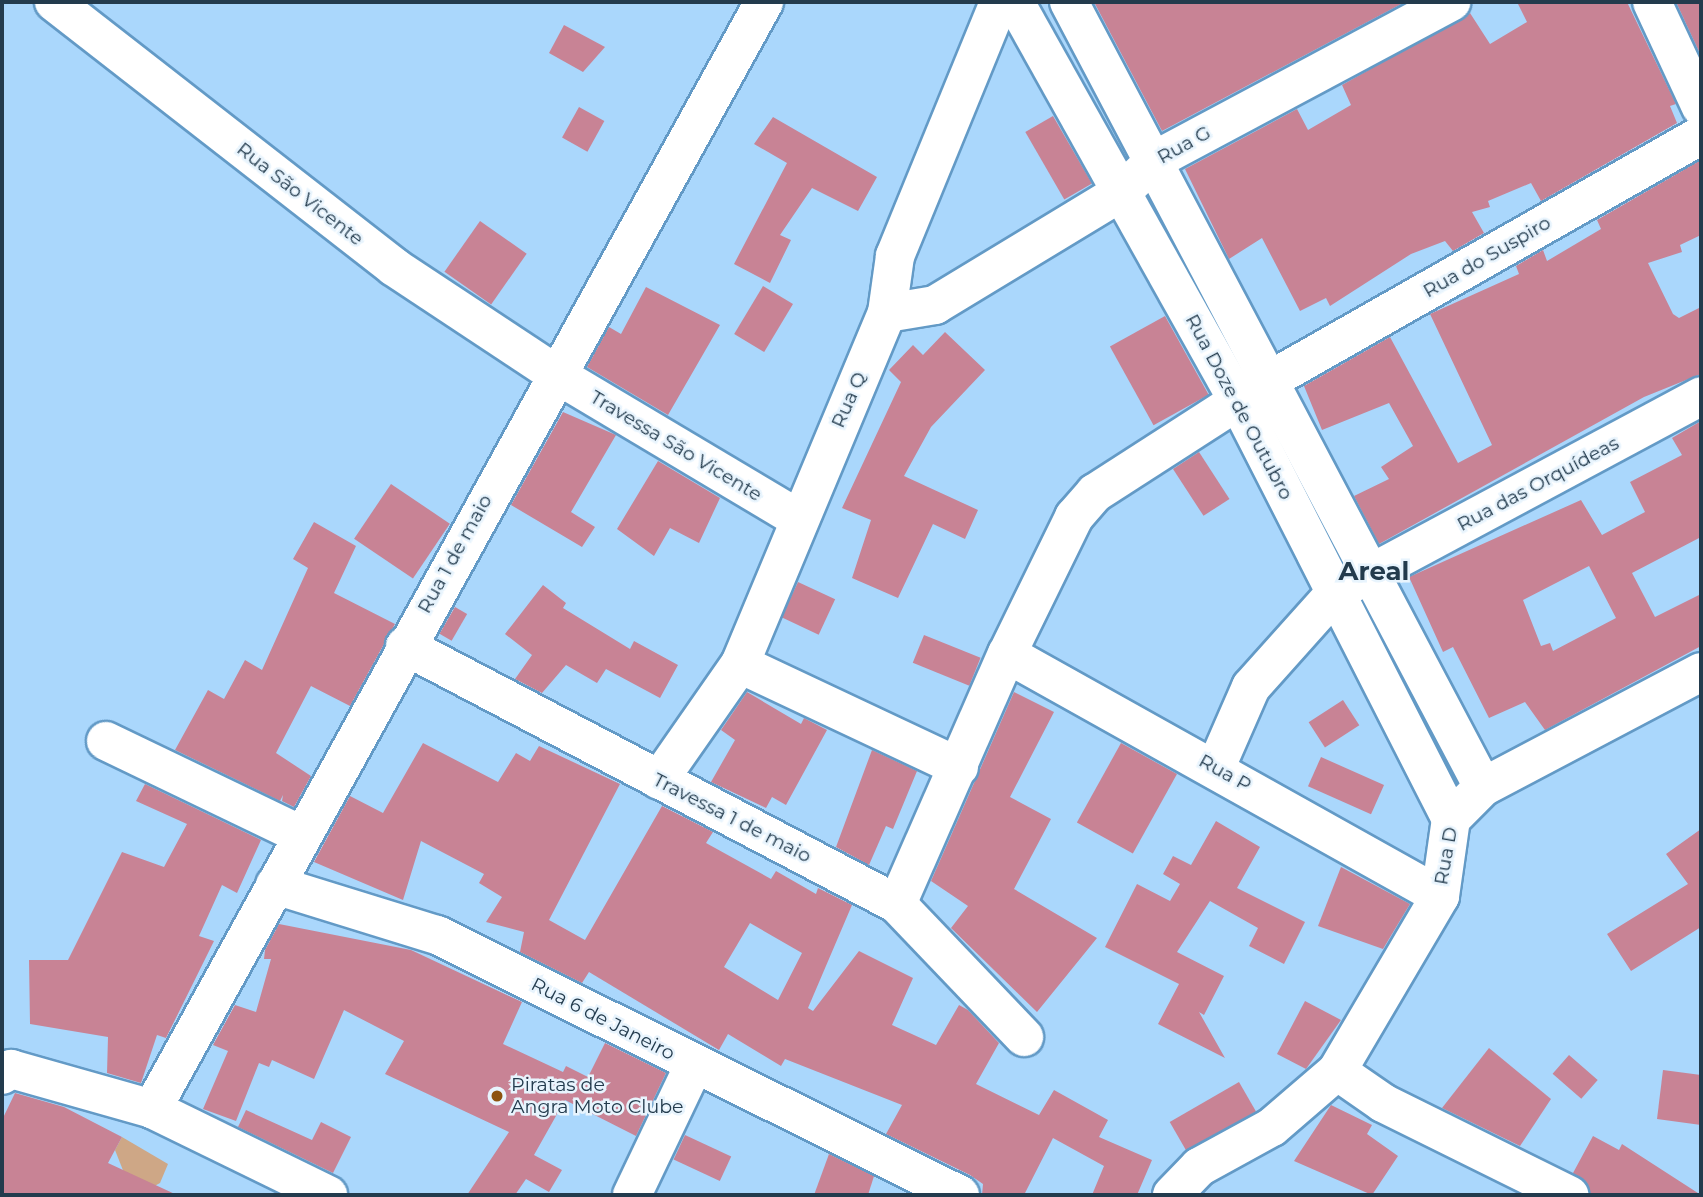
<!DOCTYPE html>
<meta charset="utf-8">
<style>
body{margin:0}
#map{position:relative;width:1703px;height:1197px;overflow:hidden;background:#aad7fc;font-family:Montserrat,sans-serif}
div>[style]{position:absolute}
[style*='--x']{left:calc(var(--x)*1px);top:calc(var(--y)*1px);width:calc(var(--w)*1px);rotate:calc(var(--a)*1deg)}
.green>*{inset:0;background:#cea786}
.building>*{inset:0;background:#c88395;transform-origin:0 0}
.roads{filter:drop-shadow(2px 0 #639ac6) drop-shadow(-2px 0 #639ac6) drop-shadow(0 2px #639ac6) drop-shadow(0 -2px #639ac6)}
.minor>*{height:38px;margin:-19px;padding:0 19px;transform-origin:19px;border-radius:19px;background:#fff}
.dots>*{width:19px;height:19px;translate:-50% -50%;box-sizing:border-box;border:4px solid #e8f4fd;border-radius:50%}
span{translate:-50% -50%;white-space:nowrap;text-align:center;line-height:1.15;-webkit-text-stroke:5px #e8f4fd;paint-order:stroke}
.street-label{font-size:19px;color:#233b4d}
.poi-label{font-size:19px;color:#233b4d}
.left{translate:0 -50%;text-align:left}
.district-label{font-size:26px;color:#233b4d;font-weight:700}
.frame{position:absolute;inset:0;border:4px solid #233b4d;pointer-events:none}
</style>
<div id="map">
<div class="green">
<div style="clip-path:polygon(122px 1137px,168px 1164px,160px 1183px,142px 1193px,126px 1178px,115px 1150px)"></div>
</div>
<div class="building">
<div style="clip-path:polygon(1094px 2px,1405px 2px,1162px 131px)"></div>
<div style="clip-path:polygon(1517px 2px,1627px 2px,1676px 104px,1670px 106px,1677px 123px,1541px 201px,1531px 183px,1488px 201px,1490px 207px,1472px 212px,1484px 233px,1453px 251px,1445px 241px,1411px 254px,1330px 306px,1326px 298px,1300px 311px,1262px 238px,1229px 259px,1185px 169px,1297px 109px,1308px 130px,1351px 105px,1342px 85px,1470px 13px,1490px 44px,1527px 22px)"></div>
<div style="clip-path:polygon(1676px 2px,1701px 2px,1701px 56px)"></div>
<div style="clip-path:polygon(564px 25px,605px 47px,583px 72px,549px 53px)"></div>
<div style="left:579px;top:107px;width:29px;height:35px;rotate:29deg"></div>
<div style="left:1053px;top:116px;width:78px;height:32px;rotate:60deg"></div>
<div style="clip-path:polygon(773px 117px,877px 177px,858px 211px,812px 188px,780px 235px,791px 240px,770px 283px,734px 264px,787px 163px,754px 144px)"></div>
<div style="clip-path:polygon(1701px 160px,1701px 235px,1680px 245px,1682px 252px,1648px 263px,1673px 314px,1679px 318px,1701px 307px,1701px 374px,1644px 397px,1379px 544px,1354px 496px,1389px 479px,1381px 467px,1413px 446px,1389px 403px,1322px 430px,1304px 386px,1390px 337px,1458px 463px,1492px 445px,1430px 314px,1519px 274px,1516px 266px,1543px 250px,1547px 261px,1601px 229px,1597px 220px)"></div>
<div style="left:480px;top:221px;width:57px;height:62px;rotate:35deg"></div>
<div style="left:763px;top:286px;width:35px;height:56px;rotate:31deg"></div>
<div style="clip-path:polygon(646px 287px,720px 325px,668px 415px,587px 367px,609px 327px,621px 334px)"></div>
<div style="left:1165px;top:316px;width:90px;height:63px;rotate:61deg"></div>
<div style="clip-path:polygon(945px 332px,985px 370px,931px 427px,904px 476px,978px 510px,965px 539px,933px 524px,898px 598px,852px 578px,871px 520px,842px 508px,901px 382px,889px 370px,913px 345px,923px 355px)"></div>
<div style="clip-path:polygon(563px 412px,616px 435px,571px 512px,595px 527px,582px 547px,511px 505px)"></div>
<div style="clip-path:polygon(evenodd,1701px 421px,1701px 537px,1632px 573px,1655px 617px,1701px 594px,1701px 646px,1545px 730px,1525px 702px,1489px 718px,1453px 647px,1443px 652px,1409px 577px,1581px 500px,1602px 535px,1645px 512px,1630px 482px,1682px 455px,1672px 438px,1701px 421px,1589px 566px,1616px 618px,1553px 651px,1550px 643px,1541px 646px,1523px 600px,1589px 566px)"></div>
<div style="left:1199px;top:452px;width:56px;height:31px;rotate:57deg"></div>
<div style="clip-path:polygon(658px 461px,720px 498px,699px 543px,670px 528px,654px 556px,617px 529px)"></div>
<div style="left:391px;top:484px;width:71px;height:66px;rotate:34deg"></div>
<div style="clip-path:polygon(314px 522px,356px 546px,334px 593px,395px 624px,350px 706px,311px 686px,276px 753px,311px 776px,294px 807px,282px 801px,283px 795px,280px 801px,175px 750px,208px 690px,224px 699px,245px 660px,262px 670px,308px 568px,293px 559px)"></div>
<div style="left:798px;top:582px;width:41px;height:39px;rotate:25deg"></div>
<div style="clip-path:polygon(543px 585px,566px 603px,563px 608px,630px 649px,634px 641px,678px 665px,660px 698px,606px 669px,597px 683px,566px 665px,542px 693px,515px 679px,532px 655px,505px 634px)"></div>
<div style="left:455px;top:607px;width:14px;height:31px;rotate:30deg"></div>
<div style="left:924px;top:635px;width:61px;height:30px;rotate:22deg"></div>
<div style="clip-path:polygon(747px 692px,801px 724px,804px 718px,827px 730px,786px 805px,772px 797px,766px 808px,711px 782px,735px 740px,721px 730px)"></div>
<div style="clip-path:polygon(1014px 692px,1054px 712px,1010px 797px,1051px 819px,1014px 889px,1097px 938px,1037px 1012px,951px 928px,968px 906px,931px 881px)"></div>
<div style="left:1343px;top:700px;width:30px;height:41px;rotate:57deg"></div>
<div style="clip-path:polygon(evenodd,423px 743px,498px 782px,516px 753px,530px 761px,539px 746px,620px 784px,549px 920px,585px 940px,662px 806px,713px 832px,706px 843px,771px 879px,776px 871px,816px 894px,818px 888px,852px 905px,808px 1008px,813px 1011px,859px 951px,913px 978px,892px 1025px,936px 1045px,959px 1005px,968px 1010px,999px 1043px,976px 1084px,1039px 1115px,1054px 1090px,1108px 1120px,1099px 1137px,1152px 1160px,1137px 1195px,1092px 1195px,1104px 1166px,1053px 1138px,1024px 1195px,982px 1195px,983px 1184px,970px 1175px,886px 1134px,902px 1105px,785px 1059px,781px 1066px,728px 1034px,719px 1050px,589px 972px,582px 983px,520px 952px,524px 932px,486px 922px,502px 897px,479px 883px,484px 874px,421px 841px,403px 900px,314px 862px,350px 796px,383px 813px,423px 743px,750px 923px,802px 953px,778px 1000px,724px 967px,750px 923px)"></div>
<div style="left:1121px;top:743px;width:64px;height:91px;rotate:29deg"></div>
<div style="clip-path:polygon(872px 750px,917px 771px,893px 829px,886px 826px,869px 865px,836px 847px)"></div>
<div style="left:1321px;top:757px;width:69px;height:32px;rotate:24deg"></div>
<div style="clip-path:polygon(145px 784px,261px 840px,237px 893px,222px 885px,199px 936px,214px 941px,166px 1038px,157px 1035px,141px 1083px,107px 1073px,108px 1037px,30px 1024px,29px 960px,68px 960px,122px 852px,164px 867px,187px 824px,136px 801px)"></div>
<div style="clip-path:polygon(1216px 821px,1260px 847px,1237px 888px,1305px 922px,1284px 964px,1249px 946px,1258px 928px,1210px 901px,1177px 952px,1224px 976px,1204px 1015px,1199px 1012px,1225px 1058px,1158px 1024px,1179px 984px,1105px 947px,1137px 884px,1170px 901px,1180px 884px,1163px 874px,1173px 856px,1191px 865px)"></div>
<div style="clip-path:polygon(1701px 829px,1701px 927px,1631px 971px,1607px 934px,1688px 884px,1666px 854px)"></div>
<div style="clip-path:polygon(1341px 867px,1410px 904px,1383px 949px,1318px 926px)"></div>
<div style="clip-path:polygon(279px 924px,411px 950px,522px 1002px,503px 1044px,563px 1072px,566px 1066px,588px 1077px,605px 1043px,666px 1073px,636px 1136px,565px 1100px,534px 1155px,562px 1170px,549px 1192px,526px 1179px,515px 1195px,467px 1195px,509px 1132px,385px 1074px,404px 1041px,344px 1010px,314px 1079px,272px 1060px,269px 1067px,259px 1063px,236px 1121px,203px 1109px,228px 1051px,213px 1045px,235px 1005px,256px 1012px,271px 959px,264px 959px,265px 950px)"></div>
<div style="clip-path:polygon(1305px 1001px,1341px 1020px,1306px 1069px,1277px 1054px)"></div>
<div style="clip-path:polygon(1489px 1048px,1551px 1099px,1520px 1146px,1442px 1108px)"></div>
<div style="left:1569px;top:1055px;width:38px;height:25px;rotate:41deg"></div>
<div style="clip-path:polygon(1663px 1070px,1701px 1075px,1701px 1125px,1657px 1119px)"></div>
<div style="left:1239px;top:1082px;width:34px;height:80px;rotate:60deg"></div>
<div style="clip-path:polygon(15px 1093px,64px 1107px,122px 1137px,108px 1163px,177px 1195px,2px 1195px,2px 1120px)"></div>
<div style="clip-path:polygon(1331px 1105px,1372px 1125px,1367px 1134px,1398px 1156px,1372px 1195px,1294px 1161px)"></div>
<div style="clip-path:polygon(246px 1110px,312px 1140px,321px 1122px,351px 1137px,333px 1173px,238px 1127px)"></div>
<div style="left:685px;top:1135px;width:51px;height:27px;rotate:25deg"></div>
<div style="clip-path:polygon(1593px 1136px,1619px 1150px,1622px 1144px,1701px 1195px,1591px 1194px,1573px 1173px)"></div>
<div style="clip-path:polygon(829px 1154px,874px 1176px,868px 1195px,814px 1195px)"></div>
</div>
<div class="roads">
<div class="minor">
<div style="--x:54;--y:2;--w:431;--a:37.9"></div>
<div style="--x:394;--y:267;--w:192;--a:33.5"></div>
<div style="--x:554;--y:373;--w:283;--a:30.8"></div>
<div style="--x:1015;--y:2;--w:457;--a:60.8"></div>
<div style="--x:1238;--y:401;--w:469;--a:63"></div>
<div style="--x:1069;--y:2;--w:887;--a:62.19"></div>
<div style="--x:1652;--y:2;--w:116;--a:65"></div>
<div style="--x:887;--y:313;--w:49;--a:-9.5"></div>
<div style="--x:935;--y:305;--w:220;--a:-31.2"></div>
<div style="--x:1123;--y:191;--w:45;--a:-44.1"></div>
<div style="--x:1155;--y:160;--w:336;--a:-28.1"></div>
<div style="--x:405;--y:646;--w:556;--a:27.67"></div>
<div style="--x:897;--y:904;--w:184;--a:46.3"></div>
<div style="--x:1007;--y:654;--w:496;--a:29.2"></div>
<div style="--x:740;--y:664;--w:242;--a:25.2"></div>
<div style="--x:106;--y:741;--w:216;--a:25.7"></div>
<div style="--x:1216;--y:767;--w:87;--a:-66.4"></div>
<div style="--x:1251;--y:687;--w:127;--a:-48.2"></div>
<div style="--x:1336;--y:592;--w:414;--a:-28.2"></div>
<div style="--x:659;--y:780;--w:141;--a:-55.1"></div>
<div style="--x:740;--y:664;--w:381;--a:-67.3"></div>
<div style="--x:887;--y:313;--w:58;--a:-82"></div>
<div style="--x:895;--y:256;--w:274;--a:-67.7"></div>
<div style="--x:275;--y:885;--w:170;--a:17.2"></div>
<div style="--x:437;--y:935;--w:584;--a:26.43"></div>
<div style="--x:897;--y:904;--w:273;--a:-66.3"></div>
<div style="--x:1007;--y:654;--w:153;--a:-63.9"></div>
<div style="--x:1074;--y:517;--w:32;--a:-49"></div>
<div style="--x:1095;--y:493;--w:211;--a:-32.8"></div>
<div style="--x:1272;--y:379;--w:494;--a:-29.6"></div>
<div style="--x:1337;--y:1071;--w:56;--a:34.8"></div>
<div style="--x:1383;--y:1103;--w:208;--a:26.3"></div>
<div style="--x:2;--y:1075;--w:11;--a:-34"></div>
<div style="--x:11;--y:1069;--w:147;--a:15.8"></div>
<div style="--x:152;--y:1109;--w:196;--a:26"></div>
<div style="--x:152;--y:1109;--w:1265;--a:-61.06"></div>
<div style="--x:632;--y:1195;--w:144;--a:-64.5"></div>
<div style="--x:1172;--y:1195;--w:39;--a:-46"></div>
<div style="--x:1199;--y:1167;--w:83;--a:-28.7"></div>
<div style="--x:1272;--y:1127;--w:86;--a:-40.7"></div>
<div style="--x:1337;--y:1071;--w:203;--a:-59.5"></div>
<div style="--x:1440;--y:896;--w:78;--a:-81.9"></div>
<div style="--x:1451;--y:819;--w:45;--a:-45"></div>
<div style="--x:1483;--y:787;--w:246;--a:-27.8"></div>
</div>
</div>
<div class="dots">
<div style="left:497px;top:1096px;background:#8d530e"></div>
</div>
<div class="street-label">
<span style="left:1184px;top:145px;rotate:-29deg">Rua G</span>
<span style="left:300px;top:194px;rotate:38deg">Rua São Vicente</span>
<span style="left:1487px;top:257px;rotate:-30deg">Rua do Suspiro</span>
<span style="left:849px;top:400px;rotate:-66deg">Rua Q</span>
<span style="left:1239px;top:407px;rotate:62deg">Rua Doze de Outubro</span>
<span style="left:676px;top:446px;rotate:31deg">Travessa São Vicente</span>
<span style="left:1538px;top:484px;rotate:-28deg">Rua das Orquídeas</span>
<span style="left:455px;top:554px;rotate:-61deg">Rua 1 de maio</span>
<span style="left:1225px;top:773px;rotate:29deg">Rua P</span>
<span style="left:732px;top:818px;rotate:27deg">Travessa 1 de maio</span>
<span style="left:1446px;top:856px;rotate:-80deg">Rua D</span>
<span style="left:603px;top:1019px;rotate:27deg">Rua 6 de Janeiro</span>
</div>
<div class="poi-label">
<span class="left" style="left:511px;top:1096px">Piratas de<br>Angra Moto Clube</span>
</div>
<div class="district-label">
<span style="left:1374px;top:572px">Areal</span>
</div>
<div class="frame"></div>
</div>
